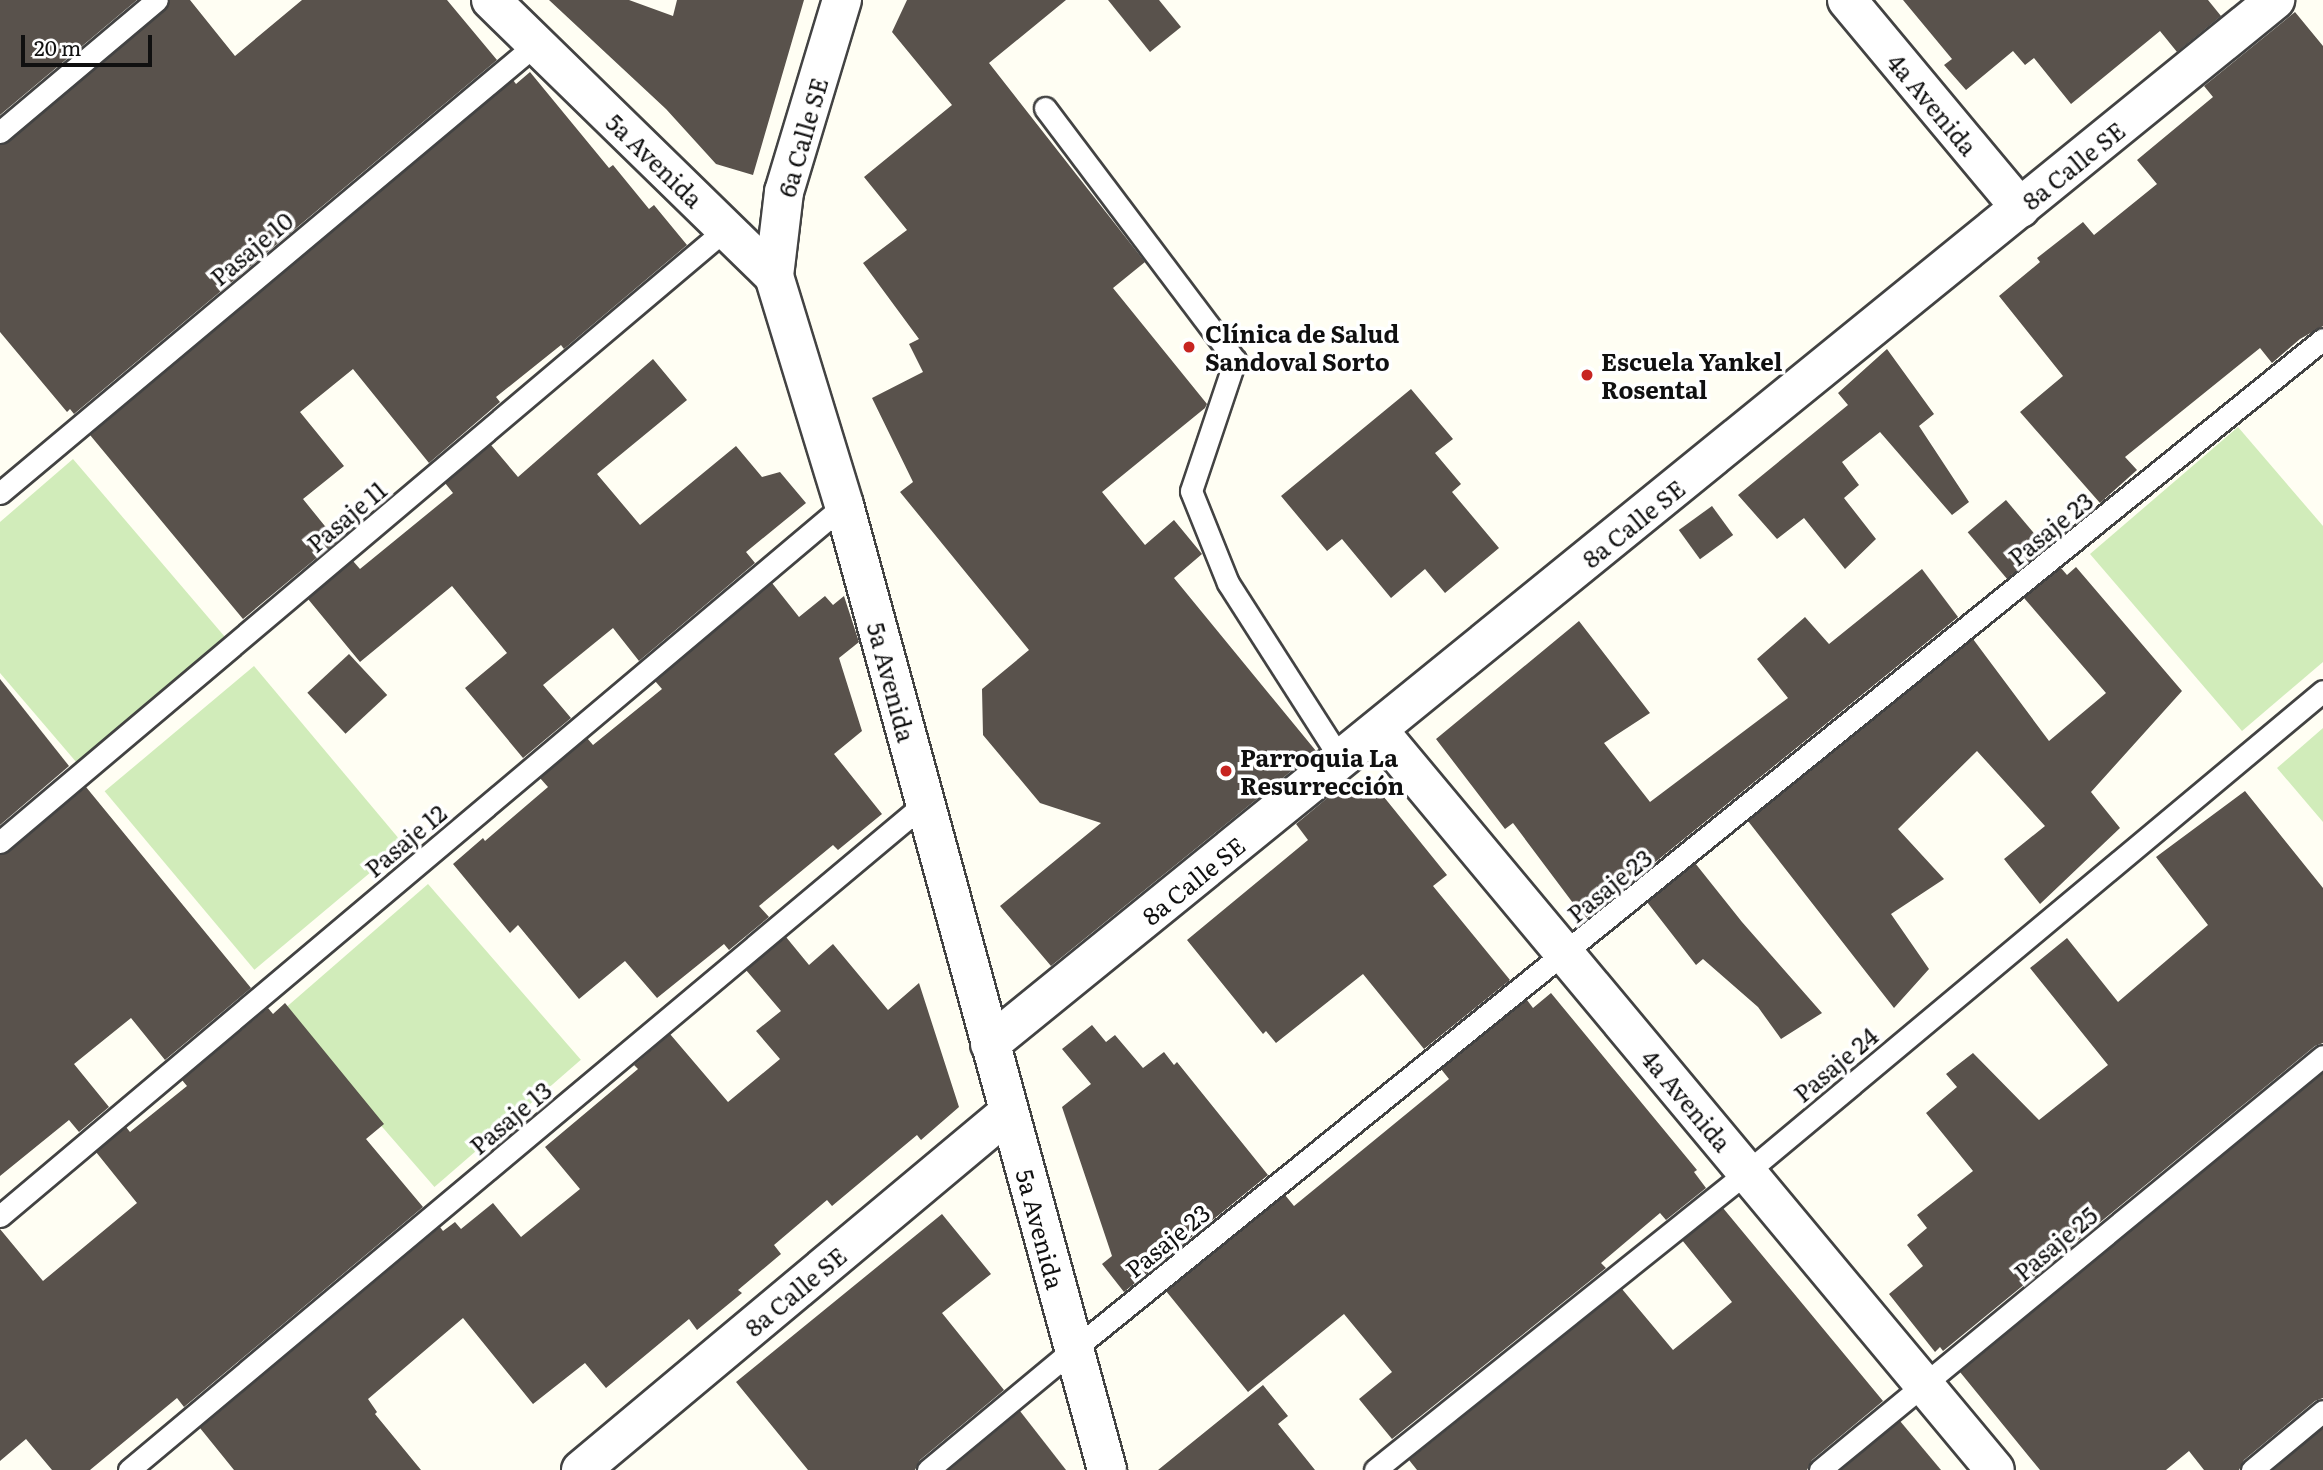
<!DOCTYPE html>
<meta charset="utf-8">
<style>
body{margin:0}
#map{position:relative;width:2323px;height:1470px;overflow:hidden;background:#fffef3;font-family:Literata,serif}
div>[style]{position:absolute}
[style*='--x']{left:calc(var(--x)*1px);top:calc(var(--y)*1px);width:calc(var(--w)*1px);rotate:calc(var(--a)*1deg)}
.green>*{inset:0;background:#d1ecba;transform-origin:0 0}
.building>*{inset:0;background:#59524c;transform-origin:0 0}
.roads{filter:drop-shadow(2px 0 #434343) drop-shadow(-2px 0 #434343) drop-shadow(0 2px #434343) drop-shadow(0 -2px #434343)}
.service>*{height:21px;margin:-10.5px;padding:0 10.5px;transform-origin:10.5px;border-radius:10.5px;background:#fff}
.minor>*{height:38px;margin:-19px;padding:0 19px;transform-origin:19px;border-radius:19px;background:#fff}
.tertiary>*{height:38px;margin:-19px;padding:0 19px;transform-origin:19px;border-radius:19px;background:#fff}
.dots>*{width:19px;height:19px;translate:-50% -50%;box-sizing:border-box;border:4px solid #fff;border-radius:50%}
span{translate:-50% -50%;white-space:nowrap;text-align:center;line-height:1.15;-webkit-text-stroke:7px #fff;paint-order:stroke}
.street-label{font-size:24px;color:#101010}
.poi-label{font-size:24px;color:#101010;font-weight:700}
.left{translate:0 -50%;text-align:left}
.scale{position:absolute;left:21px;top:35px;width:131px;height:32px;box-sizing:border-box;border:4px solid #101010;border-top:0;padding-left:9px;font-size:21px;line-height:24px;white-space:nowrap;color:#101010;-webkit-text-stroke:5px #fff;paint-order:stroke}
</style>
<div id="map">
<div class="green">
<div style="clip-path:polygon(2238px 427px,2323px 526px,2323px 662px,2242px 731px,2090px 554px)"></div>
<div style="clip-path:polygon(73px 459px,225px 637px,77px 763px,0 673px,0 522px)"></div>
<div style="left:254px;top:666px;width:233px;height:195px;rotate:50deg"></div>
<div style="clip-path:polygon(2323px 728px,2323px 822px,2277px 768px)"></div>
<div style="left:428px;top:884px;width:233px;height:194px;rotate:49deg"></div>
</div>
<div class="building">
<div style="clip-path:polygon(0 0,137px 0,0 115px)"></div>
<div style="clip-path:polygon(170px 0,190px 0,235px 56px,302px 0,447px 0,497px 60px,74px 414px,70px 409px,67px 412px,0 332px,0 145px,8px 142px,165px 10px)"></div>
<div style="clip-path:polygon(549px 0,629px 0,673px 16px,677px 0,804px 0,753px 175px,716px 164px,666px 109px)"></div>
<div style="clip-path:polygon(907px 0,1066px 0,989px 63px,1145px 262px,1113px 288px,1207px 404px,1205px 408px,1102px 492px,1145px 545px,1174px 520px,1202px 554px,1174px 578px,1316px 751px,1051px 966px,1000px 906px,1101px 823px,1040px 803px,983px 735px,982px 689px,1029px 650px,900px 492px,913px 482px,872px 398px,923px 372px,909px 344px,919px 339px,863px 263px,907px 230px,864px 177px,952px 105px,892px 32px)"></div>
<div style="clip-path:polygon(1108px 0,1159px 0,1181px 27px,1150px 52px)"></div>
<div style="clip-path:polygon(1903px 0,2208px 0,2221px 16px,2177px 52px,2160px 31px,2071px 104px,2034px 58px,2025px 65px,2013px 51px,1966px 90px,1944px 65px,1952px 59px)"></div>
<div style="clip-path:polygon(2295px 12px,2323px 46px,2323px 326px,2300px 339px,2272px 363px,2260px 348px,2125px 457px,2137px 470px,2100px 503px,2020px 412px,2063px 376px,1999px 296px,2040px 262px,2037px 258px,2083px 222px,2094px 235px,2157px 184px,2137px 160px,2213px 97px,2204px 86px)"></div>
<div style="clip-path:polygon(530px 72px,609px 168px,613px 165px,649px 209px,654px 205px,687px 245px,564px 349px,561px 345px,496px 397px,500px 402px,429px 463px,353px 369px,300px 412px,344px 466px,303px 499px,337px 541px,243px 619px,90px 435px,513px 80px,516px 84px)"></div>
<div style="clip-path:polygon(1887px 349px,1934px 414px,1919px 426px,1969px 502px,1952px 515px,1880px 432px,1842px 462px,1859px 485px,1844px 498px,1876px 539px,1845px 569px,1804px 518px,1777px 539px,1738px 495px,1848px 405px,1838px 393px)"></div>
<div style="clip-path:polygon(653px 359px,687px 400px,597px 474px,640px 525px,736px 446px,762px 477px,780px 472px,806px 503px,746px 552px,755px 563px,639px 661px,613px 628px,543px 685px,571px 718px,523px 758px,465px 688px,507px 653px,452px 586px,360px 662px,308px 599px,353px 561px,360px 569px,453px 493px,445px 483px,491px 445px,518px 477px)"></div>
<div style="clip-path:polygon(1411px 389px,1453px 439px,1435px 453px,1461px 484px,1452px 492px,1499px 548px,1445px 593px,1425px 569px,1391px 598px,1342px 539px,1327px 551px,1281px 496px)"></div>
<div style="left:2006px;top:500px;width:61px;height:50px;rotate:50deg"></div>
<div style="left:1712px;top:506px;width:36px;height:41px;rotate:54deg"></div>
<div style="clip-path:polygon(2076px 567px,2182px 691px,2091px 792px,2120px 828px,2040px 904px,2004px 859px,2045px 826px,1977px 751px,1898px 829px,1944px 879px,1891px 914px,1929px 969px,1894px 1008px,1748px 821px,1973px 639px,2049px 741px,2106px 693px,2024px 598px,2061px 568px,2067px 575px)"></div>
<div style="clip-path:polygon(1922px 569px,1958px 617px,1585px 919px,1513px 823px,1505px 829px,1436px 739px,1579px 621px,1650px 713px,1604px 743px,1650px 802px,1788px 698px,1757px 659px,1805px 617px,1829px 644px)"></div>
<div style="clip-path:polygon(772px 583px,799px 617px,825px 596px,833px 605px,844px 596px,859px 642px,839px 658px,862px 731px,834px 754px,882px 814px,838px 850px,833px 845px,759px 906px,769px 917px,729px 950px,724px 944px,657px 998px,625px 961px,579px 999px,518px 925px,510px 933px,453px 864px,483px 838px,485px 841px,548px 787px,540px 778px,587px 738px,593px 745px,662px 689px,655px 681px)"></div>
<div style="left:349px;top:654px;width:56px;height:57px;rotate:47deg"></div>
<div style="clip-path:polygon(0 679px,69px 766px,0 825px)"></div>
<div style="clip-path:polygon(1371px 781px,1447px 875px,1433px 886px,1510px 980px,1424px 1049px,1363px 974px,1276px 1043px,1266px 1031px,1263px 1034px,1187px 940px,1308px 840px,1296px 824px,1344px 784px,1353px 795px)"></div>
<div style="clip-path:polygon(86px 787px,251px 988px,165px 1060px,131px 1018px,74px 1064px,109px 1107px,79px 1132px,69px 1120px,0 1176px,0 855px,8px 852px)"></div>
<div style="clip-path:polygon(2245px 791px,2323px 888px,2323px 1043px,2315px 1046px,1943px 1351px,1940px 1347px,1935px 1352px,1889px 1294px,1923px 1266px,1907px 1245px,1927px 1228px,1917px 1215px,1973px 1171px,1926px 1113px,1957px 1087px,1946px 1074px,1973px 1053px,2039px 1120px,2108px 1065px,2030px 968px,2067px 938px,2118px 1002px,2208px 925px,2156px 857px)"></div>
<div style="clip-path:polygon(1695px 863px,1742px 922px,1822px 1013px,1781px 1039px,1758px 1007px,1703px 959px,1696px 965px,1647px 902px)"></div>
<div style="clip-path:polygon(786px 937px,809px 965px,833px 944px,888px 1010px,919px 983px,959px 1107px,921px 1140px,917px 1135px,832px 1206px,827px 1200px,774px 1245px,781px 1254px,738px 1290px,742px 1293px,697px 1330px,689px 1319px,606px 1388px,585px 1363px,533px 1404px,463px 1318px,368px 1399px,377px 1412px,375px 1414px,421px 1470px,234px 1470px,200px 1428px,440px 1227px,443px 1231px,455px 1222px,461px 1229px,493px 1203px,521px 1237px,580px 1189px,545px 1147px,638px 1069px,634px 1065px,670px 1034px,728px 1102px,780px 1059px,756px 1031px,781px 1011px,746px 970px)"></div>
<div style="clip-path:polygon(1551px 993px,1697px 1170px,1694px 1172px,1706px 1188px,1666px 1220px,1660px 1213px,1601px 1263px,1606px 1268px,1392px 1439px,1359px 1399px,1392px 1372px,1344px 1314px,1248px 1392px,1166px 1291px,1285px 1195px,1294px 1206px,1449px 1079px,1441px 1069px,1527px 1000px,1533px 1008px)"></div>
<div style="clip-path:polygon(285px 1003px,384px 1124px,366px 1139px,423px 1207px,184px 1407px,177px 1398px,90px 1470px,52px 1470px,26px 1439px,0 1461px,0 1229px,43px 1281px,137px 1203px,96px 1152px,126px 1127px,130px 1132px,187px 1086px,182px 1080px,268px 1008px,273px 1014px)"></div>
<div style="clip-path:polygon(1092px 1025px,1106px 1042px,1115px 1035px,1143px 1068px,1164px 1052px,1174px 1065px,1177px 1062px,1268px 1175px,1124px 1292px,1102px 1264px,1112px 1256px,1062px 1107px,1091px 1084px,1062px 1049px)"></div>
<div style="clip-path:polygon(2323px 1073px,2323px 1398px,2315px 1401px,2244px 1460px,2239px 1470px,2204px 1470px,2189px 1451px,2166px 1470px,2040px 1470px,1960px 1372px)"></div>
<div style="clip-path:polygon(1723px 1208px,1883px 1401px,1812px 1460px,1807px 1470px,1417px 1470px,1409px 1460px,1622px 1289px,1673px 1350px,1732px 1302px,1682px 1240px)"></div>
<div style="clip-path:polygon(942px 1214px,991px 1274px,942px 1313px,1004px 1390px,920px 1460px,915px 1470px,808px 1470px,736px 1382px)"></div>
<div style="clip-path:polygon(1263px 1385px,1288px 1416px,1278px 1424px,1315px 1470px,1158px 1470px)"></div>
<div style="clip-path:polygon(1020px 1411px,1066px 1470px,949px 1470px)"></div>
<div style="clip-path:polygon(1900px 1421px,1941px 1470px,1841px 1470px)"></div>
<div style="clip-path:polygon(2323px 1428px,2323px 1470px,2273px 1470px)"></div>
</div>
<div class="roads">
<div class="service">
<div style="--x:1045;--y:108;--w:316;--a:53"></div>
<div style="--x:1235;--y:360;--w:138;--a:108.6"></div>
<div style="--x:1191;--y:491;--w:99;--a:68.1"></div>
<div style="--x:1228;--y:583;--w:210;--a:57.4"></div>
<div style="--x:0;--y:132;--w:205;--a:-40.1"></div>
<div style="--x:0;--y:493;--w:699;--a:-39.95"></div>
<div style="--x:0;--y:842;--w:950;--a:-40.18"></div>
<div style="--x:0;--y:1216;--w:1104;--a:-40.11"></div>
<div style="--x:129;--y:1470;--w:1037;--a:-39.95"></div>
<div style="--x:928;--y:1470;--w:190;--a:-39.7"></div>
<div style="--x:1074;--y:1349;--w:1606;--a:-38.96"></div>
<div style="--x:1375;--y:1470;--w:477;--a:-38.7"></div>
<div style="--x:1747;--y:1172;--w:750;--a:-39.86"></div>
<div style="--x:1820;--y:1470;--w:651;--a:-39.46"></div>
<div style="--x:2252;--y:1470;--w:92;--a:-39.7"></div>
</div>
<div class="minor">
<div style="--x:1847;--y:0;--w:271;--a:50.2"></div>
<div style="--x:1378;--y:730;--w:963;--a:50.18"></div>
<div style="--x:990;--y:1044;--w:1656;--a:-39.09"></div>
<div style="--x:581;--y:1470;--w:558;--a:-39.91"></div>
</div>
<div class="tertiary">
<div style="--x:491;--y:0;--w:395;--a:44.3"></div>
<div style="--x:774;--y:276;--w:239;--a:73"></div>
<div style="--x:844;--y:505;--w:1000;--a:74.75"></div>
<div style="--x:774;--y:276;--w:85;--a:-83.2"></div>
<div style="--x:784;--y:192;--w:201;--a:-73.2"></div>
</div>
</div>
<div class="dots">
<div style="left:1189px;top:347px;background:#c72521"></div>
<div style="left:1587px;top:375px;background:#c72521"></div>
<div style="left:1226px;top:771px;background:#c72521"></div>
</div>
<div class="street-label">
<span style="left:1933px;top:104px;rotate:50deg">4a Avenida</span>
<span style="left:802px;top:137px;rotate:-74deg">6a Calle SE</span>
<span style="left:655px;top:160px;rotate:44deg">5a Avenida</span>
<span style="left:2073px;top:165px;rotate:-39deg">8a Calle SE</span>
<span style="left:251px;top:248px;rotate:-40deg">Pasaje 10</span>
<span style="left:346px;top:516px;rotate:-40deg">Pasaje 11</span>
<span style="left:1633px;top:523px;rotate:-39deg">8a Calle SE</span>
<span style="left:2050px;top:528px;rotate:-39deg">Pasaje 23</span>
<span style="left:892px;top:682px;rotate:75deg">5a Avenida</span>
<span style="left:405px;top:840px;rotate:-40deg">Pasaje 12</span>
<span style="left:1193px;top:880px;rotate:-39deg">8a Calle SE</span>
<span style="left:1609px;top:885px;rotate:-39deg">Pasaje 23</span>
<span style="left:1835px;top:1064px;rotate:-40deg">Pasaje 24</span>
<span style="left:1687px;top:1100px;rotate:50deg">4a Avenida</span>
<span style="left:510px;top:1117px;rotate:-40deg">Pasaje 13</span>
<span style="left:1041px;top:1229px;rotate:75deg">5a Avenida</span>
<span style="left:1167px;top:1240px;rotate:-39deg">Pasaje 23</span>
<span style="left:2055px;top:1243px;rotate:-40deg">Pasaje 25</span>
<span style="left:795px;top:1291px;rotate:-40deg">8a Calle SE</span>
</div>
<div class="poi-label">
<span class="left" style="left:1205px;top:347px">Clínica de Salud<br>Sandoval Sorto</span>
<span class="left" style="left:1601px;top:375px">Escuela Yankel<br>Rosental</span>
<span class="left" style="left:1240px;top:771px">Parroquia La<br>Resurrección</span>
</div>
<div class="scale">20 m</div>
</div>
